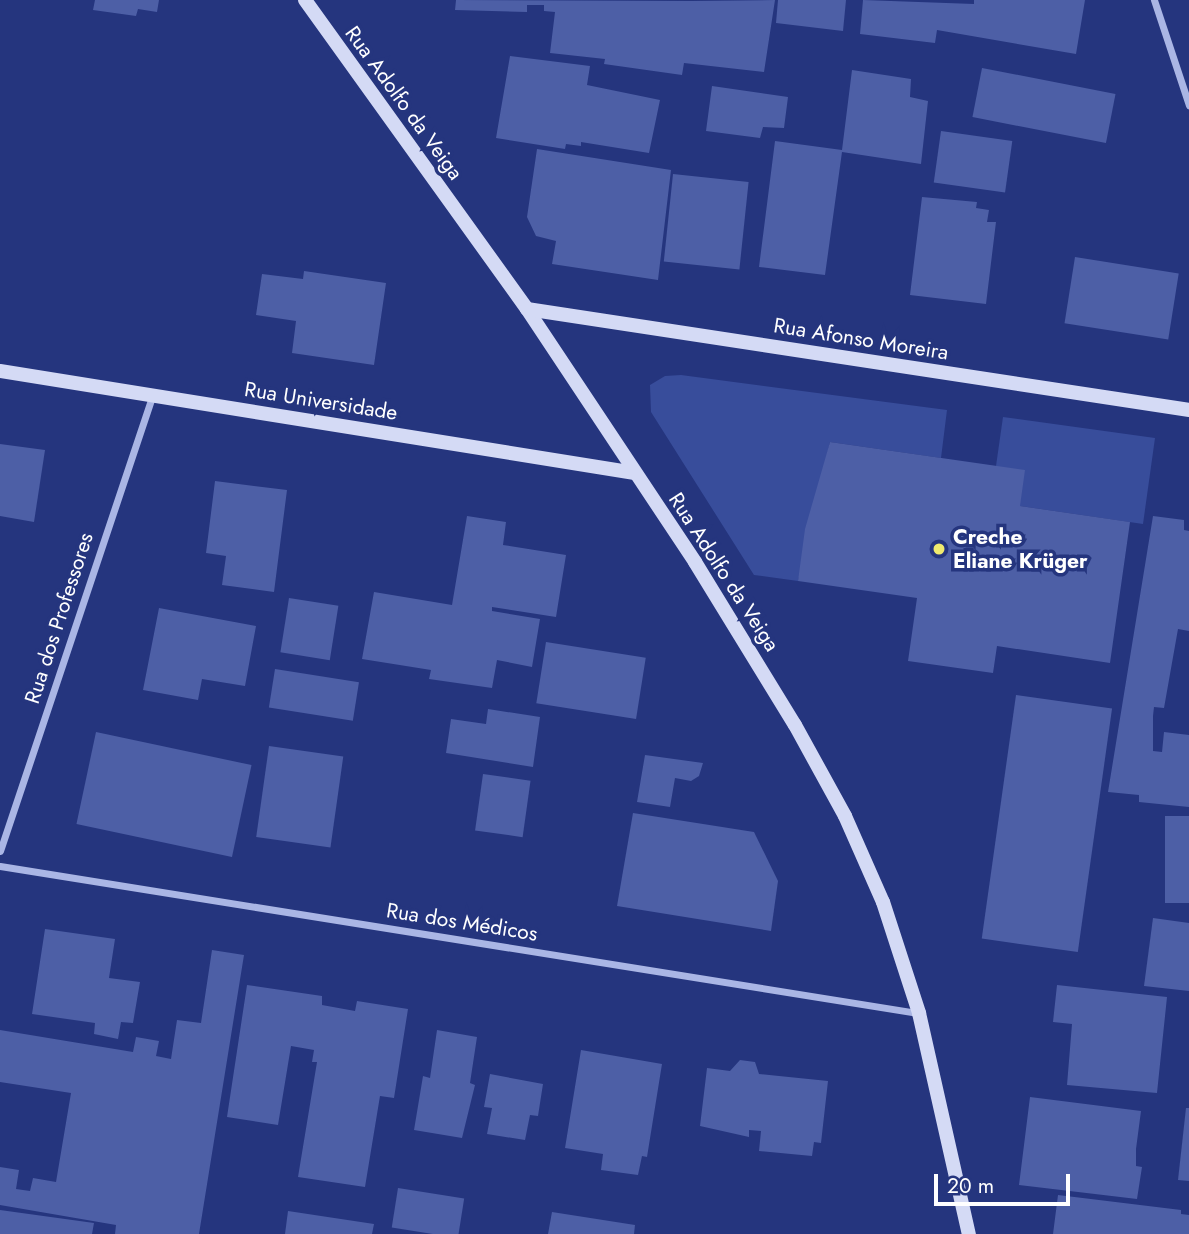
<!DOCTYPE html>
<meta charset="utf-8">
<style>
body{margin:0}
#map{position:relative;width:1189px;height:1234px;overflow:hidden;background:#25357e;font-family:Jost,sans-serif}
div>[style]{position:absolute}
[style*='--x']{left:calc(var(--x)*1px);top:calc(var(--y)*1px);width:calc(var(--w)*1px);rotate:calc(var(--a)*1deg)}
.green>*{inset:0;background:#384d9b}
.building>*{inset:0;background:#4d5fa6;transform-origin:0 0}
.street>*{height:7px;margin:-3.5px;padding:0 3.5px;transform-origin:3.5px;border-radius:3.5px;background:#aab6e5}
.secondary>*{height:14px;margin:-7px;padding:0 7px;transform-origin:7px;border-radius:7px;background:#d4daf5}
.dots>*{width:19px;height:19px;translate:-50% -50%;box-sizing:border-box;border:4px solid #25357e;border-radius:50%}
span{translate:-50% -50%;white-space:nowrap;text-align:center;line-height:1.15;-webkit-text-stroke:7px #25357e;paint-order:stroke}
.street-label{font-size:21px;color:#fff}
.poi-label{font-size:21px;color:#fff;font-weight:700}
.left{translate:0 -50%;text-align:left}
.scale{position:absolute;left:934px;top:1174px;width:136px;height:32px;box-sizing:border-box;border:4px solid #fff;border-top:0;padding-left:9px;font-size:21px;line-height:24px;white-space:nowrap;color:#fff;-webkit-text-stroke:5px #25357e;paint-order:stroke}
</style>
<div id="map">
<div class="green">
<div style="clip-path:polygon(681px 375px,947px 410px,941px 458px,830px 442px,798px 581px,754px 575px,651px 412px,650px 385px,665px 376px)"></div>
<div style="clip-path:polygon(1003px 417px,1155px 438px,1143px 524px,1020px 506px,996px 466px)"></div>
</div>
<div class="building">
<div style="clip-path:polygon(95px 0,159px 0,157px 12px,138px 9px,136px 16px,93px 10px)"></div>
<div style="clip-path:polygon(456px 0,691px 1px,775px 0,764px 72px,684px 63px,682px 75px,604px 64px,605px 59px,550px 53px,555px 12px,544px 11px,544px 5px,527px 5px,527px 12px,455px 10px)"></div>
<div style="clip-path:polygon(778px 0,846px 0,843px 31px,776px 23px)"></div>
<div style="clip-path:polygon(863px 0,974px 4px,974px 0,1085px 0,1076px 54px,937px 30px,935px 43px,860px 34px)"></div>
<div style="clip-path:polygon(510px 56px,590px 66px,587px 85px,660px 100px,649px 153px,581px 142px,581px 146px,566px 144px,565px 149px,496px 138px)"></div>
<div style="left:982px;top:68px;width:136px;height:50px;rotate:11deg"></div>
<div style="clip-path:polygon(852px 70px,911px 79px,910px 97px,928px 101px,921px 164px,842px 152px,825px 275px,759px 267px,775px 141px,842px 150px)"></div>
<div style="clip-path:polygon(712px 86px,788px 97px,784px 128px,763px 127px,760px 138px,706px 131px)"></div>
<div style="left:941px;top:131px;width:72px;height:52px;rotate:8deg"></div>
<div style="clip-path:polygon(537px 149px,671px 170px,658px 280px,552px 264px,556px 241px,536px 236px,527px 217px)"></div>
<div style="left:673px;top:174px;width:76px;height:88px;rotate:6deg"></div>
<div style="clip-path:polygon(922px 197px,977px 202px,976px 208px,989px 210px,987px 222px,996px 222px,986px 304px,910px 295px)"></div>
<div style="left:1075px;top:257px;width:105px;height:67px;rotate:9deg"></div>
<div style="clip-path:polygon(304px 271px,386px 283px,374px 365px,292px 353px,296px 321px,256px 315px,262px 274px,303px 279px)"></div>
<div style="clip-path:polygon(830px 442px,1025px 470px,1020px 506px,1130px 522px,1110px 663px,997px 646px,993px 673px,908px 661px,917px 598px,798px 581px,805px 529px)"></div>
<div style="clip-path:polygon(0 444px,45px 450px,34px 522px,0 516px)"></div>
<div style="clip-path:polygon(215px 481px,287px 490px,274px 592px,222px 585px,226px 556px,206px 553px)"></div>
<div style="clip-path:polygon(467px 516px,506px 522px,503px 545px,566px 555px,556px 617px,492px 607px,492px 611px,540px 619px,532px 667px,497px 660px,492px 688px,429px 679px,431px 670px,362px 659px,374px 592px,452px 605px)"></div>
<div style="clip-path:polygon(1153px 516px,1184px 520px,1184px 530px,1189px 531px,1189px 631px,1178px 629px,1164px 708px,1154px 707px,1153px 716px,1153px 751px,1162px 752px,1164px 732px,1189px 735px,1189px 807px,1139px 802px,1139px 795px,1108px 792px)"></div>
<div style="left:289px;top:598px;width:50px;height:55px;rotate:9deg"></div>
<div style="clip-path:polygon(159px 608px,256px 626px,245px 686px,202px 679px,198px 700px,143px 690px)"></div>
<div style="left:546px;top:642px;width:101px;height:62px;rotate:9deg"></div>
<div style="left:275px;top:669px;width:85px;height:39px;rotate:9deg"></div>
<div style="left:1016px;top:695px;width:97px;height:246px;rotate:8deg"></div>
<div style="clip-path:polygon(488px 709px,540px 717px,533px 767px,446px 753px,451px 719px,486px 724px)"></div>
<div style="left:96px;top:732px;width:159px;height:94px;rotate:12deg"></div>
<div style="left:269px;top:746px;width:75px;height:92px;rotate:8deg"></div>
<div style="clip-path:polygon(645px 755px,703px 763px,699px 776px,691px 781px,675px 778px,670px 807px,637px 802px)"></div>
<div style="left:483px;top:774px;width:48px;height:57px;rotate:8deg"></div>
<div style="clip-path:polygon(633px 813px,754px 832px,778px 881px,771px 931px,617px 906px)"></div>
<div style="left:1165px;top:816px;width:24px;height:87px"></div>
<div style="clip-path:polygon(1153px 918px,1189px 923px,1189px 991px,1144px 986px)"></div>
<div style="clip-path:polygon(45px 929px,115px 939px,109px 978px,140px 982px,133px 1023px,121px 1022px,118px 1039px,94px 1034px,95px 1023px,32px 1014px)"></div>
<div style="clip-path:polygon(212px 950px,244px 955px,199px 1234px,115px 1234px,116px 1225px,0 1205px,0 1167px,19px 1170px,16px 1189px,30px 1191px,33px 1178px,56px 1182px,71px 1093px,0 1082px,0 1030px,133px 1052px,136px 1037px,159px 1041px,156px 1056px,171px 1059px,177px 1020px,201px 1023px)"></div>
<div style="clip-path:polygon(247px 985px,322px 996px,322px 1005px,355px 1011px,357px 1001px,408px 1009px,394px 1098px,380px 1096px,365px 1187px,298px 1177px,317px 1062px,312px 1062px,314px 1050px,291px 1046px,278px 1125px,227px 1117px)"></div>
<div style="clip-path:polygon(1057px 985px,1167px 997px,1157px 1093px,1067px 1085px,1072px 1024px,1053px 1022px)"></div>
<div style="clip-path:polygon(437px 1030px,477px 1037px,470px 1083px,475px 1085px,462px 1138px,414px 1130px,423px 1076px,430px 1078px)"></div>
<div style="clip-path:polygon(581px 1050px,662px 1064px,647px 1157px,642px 1156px,638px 1175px,601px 1170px,603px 1154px,565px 1148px)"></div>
<div style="clip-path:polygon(740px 1060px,755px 1062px,759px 1074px,828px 1081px,821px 1143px,814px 1142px,812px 1156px,759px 1151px,761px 1131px,749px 1130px,749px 1137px,700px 1126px,707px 1068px,730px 1071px)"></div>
<div style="clip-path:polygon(490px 1074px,543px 1084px,538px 1116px,530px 1115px,525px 1140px,487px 1134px,492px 1108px,484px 1107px)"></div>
<div style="clip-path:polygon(1030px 1097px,1141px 1111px,1136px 1149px,1136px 1166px,1142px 1167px,1137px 1199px,1019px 1185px)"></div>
<div style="clip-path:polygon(1186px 1108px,1189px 1108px,1189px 1181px,1178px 1180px)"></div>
<div style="left:398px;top:1188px;width:67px;height:40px;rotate:9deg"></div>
<div style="clip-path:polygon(1058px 1195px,1181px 1210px,1181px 1214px,1189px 1215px,1189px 1234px,1053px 1234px)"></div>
<div style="clip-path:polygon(0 1210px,94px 1223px,92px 1234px,0 1234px)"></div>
<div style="clip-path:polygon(288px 1211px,374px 1224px,372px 1234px,285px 1234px)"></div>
<div style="clip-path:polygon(552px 1212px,635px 1225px,634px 1234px,548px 1234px)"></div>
</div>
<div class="street">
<div style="--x:1154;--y:0;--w:111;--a:71.6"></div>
<div style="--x:0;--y:851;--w:480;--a:-71.5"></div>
<div style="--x:0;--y:866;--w:930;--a:9.1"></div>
</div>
<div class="secondary">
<div style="--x:305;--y:0;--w:380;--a:54.3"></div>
<div style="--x:527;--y:309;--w:304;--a:56.4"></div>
<div style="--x:695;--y:562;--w:191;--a:58.5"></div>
<div style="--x:795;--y:725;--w:104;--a:61.2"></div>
<div style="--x:845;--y:816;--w:94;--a:66.2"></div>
<div style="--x:883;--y:902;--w:117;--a:72"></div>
<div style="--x:919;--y:1013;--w:227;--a:77.3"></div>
<div style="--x:527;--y:309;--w:670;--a:8.67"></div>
<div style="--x:0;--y:371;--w:643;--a:9.13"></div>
</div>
<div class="dots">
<div style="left:939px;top:549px;background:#efea6f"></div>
</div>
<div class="street-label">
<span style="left:404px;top:103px;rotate:54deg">Rua Adolfo da Veiga</span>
<span style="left:861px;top:339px;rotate:9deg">Rua Afonso Moreira</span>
<span style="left:321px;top:401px;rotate:9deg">Rua Universidade</span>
<span style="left:724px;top:572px;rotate:57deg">Rua Adolfo da Veiga</span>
<span style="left:59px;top:618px;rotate:-72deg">Rua dos Professores</span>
<span style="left:462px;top:922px;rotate:9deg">Rua dos Médicos</span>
</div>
<div class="poi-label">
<span class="left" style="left:953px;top:549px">Creche<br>Eliane Krüger</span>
</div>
<div class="scale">20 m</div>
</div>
